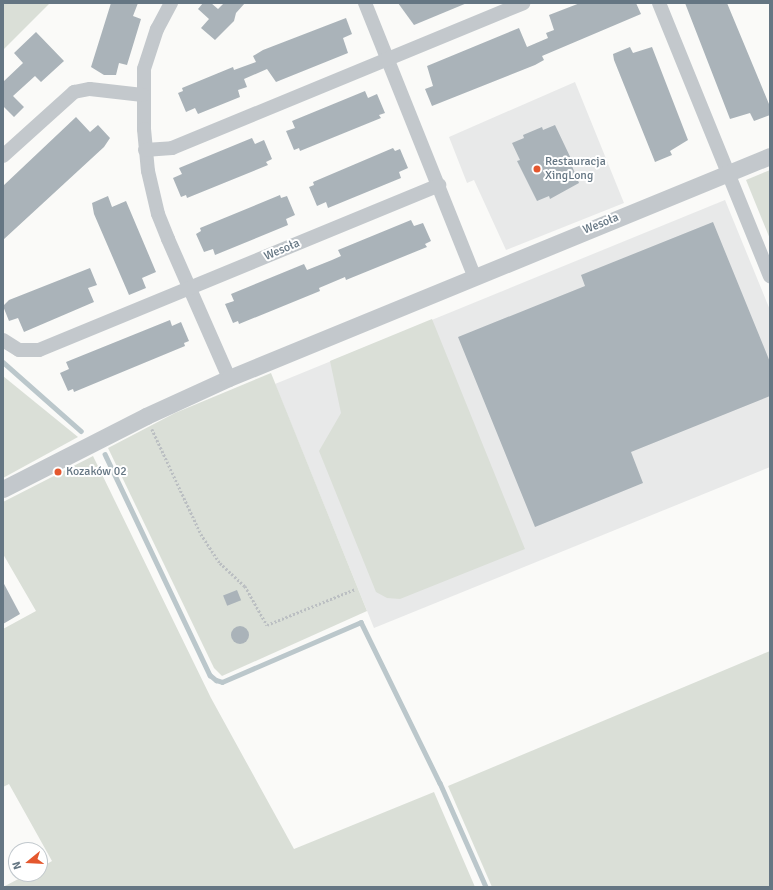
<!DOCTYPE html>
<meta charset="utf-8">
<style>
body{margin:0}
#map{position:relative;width:773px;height:890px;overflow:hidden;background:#fafaf8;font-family:Signika,sans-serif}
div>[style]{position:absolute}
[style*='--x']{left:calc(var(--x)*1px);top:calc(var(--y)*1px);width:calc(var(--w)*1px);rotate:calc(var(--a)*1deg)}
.built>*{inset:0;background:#e8e9e9}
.green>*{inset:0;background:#dadfd7}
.stream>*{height:4.5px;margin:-2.25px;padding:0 2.25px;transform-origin:2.25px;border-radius:2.25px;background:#bbc7cb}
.building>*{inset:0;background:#aab3b9;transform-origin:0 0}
.round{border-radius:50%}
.path>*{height:2.5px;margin-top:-1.25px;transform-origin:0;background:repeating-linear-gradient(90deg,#bbbfc2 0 2px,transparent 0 4px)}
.minor>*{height:14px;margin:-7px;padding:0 7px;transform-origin:7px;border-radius:7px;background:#c3c8cc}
.tertiary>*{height:17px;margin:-8.5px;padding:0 8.5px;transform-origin:8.5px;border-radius:8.5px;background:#c3c8cc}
.dots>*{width:11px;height:11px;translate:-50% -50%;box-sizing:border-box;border:2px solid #fff;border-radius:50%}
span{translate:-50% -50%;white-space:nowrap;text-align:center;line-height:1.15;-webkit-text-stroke:4px #fff;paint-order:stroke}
.poi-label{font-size:12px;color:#657683}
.left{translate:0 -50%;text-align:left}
.street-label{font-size:12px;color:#657683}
.frame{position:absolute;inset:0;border:4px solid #657683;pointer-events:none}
.north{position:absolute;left:8px;top:842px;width:40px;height:40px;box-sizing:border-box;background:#fff;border:1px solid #c1c8cd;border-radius:50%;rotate:252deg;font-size:11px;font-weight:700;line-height:16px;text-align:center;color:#657683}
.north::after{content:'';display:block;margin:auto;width:14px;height:18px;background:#e4572e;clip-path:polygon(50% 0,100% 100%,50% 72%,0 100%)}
</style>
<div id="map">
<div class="built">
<div style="clip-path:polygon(575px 82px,624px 203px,506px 250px,474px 180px,467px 183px,449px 137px)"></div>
<div style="clip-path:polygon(725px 200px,770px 310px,770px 467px,374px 628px,275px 384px)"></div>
</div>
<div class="green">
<div style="clip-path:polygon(3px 3px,50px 3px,3px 50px)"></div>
<div style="clip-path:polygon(770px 170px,770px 239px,746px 180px)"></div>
<div style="clip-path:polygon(432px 319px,525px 549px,400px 599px,387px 598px,376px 592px,319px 451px,341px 413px,330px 361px)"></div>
<div style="clip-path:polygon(271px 373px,367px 611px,222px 676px,214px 668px,108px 448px,175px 413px)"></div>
<div style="clip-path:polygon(3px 376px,78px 437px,3px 478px)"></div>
<div style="clip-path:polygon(93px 456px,211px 698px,294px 849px,434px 792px,475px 887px,3px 887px,28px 874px,40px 874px,40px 868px,52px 861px,9px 784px,3px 787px,3px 629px,36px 611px,3px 554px,3px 502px)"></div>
<div style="clip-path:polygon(770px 651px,770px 887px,492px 887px,448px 786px)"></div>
</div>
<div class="stream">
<div style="--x:3;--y:362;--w:104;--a:41.5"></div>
<div style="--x:105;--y:454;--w:245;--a:64.6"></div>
<div style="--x:210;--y:675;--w:8;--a:40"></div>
<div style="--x:216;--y:680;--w:6;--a:18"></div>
<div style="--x:222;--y:682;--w:151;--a:-23.3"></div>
<div style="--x:361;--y:622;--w:179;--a:63.9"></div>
<div style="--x:440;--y:783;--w:114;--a:66.1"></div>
</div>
<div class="building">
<div style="clip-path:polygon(111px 3px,138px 3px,133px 16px,141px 19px,127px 65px,119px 63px,116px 75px,104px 75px,91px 67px)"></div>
<div style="clip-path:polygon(203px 3px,211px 3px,218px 9px,224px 3px,245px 3px,236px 13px,234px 21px,215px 40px,201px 28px,209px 19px,198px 9px)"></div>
<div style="clip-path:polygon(398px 3px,467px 3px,414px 25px)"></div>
<div style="clip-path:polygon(580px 3px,636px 3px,641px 14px,542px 56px,544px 60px,535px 65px,432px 106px,425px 89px,433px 86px,427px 66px,519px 28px,527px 47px,548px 38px,546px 33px,554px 30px,549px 15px)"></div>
<div style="clip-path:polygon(685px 3px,727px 3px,769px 104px,770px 115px,754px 121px,750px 113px,730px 119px)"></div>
<div style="clip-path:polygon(346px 18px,352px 34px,343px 38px,348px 53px,276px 82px,267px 69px,244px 79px,247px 87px,238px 90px,240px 97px,198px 114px,195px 108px,186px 112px,178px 93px,183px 91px,182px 88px,233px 67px,234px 70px,256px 62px,253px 56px,263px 50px)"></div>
<div style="clip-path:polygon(36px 32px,64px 61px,41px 82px,35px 76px,13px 96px,24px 107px,14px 117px,3px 106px,3px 82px,23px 63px,14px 53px)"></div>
<div style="clip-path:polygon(630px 47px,633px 53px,652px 47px,688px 140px,670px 151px,672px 155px,655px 162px,614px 60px,613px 54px)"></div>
<div style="clip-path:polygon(365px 91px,368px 98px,377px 94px,385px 113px,379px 115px,381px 118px,300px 151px,299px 148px,294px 150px,286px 131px,295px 128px,292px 121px)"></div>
<div style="clip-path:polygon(76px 117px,90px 132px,98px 125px,110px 138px,104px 147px,3px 240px,3px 186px)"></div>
<div style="clip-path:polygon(555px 125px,574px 165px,572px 166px,579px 183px,550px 199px,549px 196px,537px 201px,517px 161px,520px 160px,512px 143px,524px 138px,523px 135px,542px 127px,543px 130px)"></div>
<div style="clip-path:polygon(252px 138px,255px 144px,264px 140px,272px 159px,266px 162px,268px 165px,187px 198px,186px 195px,181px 197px,173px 178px,182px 174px,179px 168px)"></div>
<div style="clip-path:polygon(393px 148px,395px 151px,400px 149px,408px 168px,399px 172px,401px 178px,328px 208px,326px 202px,317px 206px,309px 187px,314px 185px,313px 182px)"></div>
<div style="clip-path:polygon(280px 195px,281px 198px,287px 196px,295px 215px,286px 219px,288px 225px,215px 255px,213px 249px,204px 252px,196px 234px,201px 231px,200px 228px)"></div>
<div style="clip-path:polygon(108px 196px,112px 207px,126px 201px,156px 272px,142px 278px,146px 288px,129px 295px,94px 214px,92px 203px)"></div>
<div style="clip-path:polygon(411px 220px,414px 226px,423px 223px,431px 241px,425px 244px,427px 247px,346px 280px,345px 277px,319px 288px,320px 291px,239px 324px,238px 321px,233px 323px,225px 304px,234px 301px,231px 294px,304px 264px,307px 270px,332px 260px,341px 256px,338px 250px)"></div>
<div style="clip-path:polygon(713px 222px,770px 362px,770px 396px,631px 452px,643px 483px,535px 527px,458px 337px,585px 286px,581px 275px)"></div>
<div style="clip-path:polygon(90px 268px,97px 285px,88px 288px,94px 302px,24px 332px,18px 318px,9px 321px,3px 306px,9px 300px)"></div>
<div style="clip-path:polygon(170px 320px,172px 326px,181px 322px,189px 341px,184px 343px,185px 346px,74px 392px,73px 389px,68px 391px,60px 373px,69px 369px,66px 362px)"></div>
<div style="clip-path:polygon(3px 582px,20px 614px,3px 624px)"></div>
<div style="left:237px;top:590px;width:11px;height:15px;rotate:68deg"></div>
<div class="round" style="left:231px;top:626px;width:18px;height:18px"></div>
</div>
<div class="path">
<div style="--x:152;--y:429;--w:116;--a:65"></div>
<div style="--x:201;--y:534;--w:35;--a:57"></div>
<div style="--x:220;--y:563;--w:34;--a:43"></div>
<div style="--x:245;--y:586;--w:45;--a:60.6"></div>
<div style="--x:267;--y:625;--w:95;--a:-22.2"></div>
</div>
<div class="minor">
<div style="--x:171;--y:3;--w:30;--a:118"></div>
<div style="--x:157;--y:29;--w:42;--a:108"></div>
<div style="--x:144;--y:69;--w:60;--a:90"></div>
<div style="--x:144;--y:129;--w:42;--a:84.6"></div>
<div style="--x:148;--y:171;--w:44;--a:76.9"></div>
<div style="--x:158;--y:214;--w:27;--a:68"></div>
<div style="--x:168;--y:239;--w:152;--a:66.3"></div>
<div style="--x:365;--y:3;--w:294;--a:68.2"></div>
<div style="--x:659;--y:3;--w:295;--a:67.9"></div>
<div style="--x:145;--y:150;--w:27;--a:-4"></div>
<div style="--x:172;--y:148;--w:380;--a:-22.4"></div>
<div style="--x:3;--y:156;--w:96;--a:-42"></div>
<div style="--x:74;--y:92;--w:16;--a:-11"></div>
<div style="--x:90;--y:89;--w:53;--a:6.5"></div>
<div style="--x:3;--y:340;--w:19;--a:32"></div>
<div style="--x:19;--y:350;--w:20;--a:0"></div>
<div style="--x:39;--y:350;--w:433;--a:-22.4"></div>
</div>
<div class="tertiary">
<div style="--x:3;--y:489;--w:161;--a:-27"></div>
<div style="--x:146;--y:416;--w:91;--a:-24.6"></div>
<div style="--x:229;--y:378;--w:585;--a:-22.31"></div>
</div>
<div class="dots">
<div style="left:537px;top:169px;background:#e4572e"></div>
<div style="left:58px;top:472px;background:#e4572e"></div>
</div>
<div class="poi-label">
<span class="left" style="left:545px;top:169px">Restauracja<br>XingLong</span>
<span class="left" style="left:66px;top:472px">Kozaków 02</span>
</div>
<div class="street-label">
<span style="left:601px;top:224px;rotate:-22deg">Wesoła</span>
<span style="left:282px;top:250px;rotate:-23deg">Wesoła</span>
</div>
<div class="frame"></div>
<div class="north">N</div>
</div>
